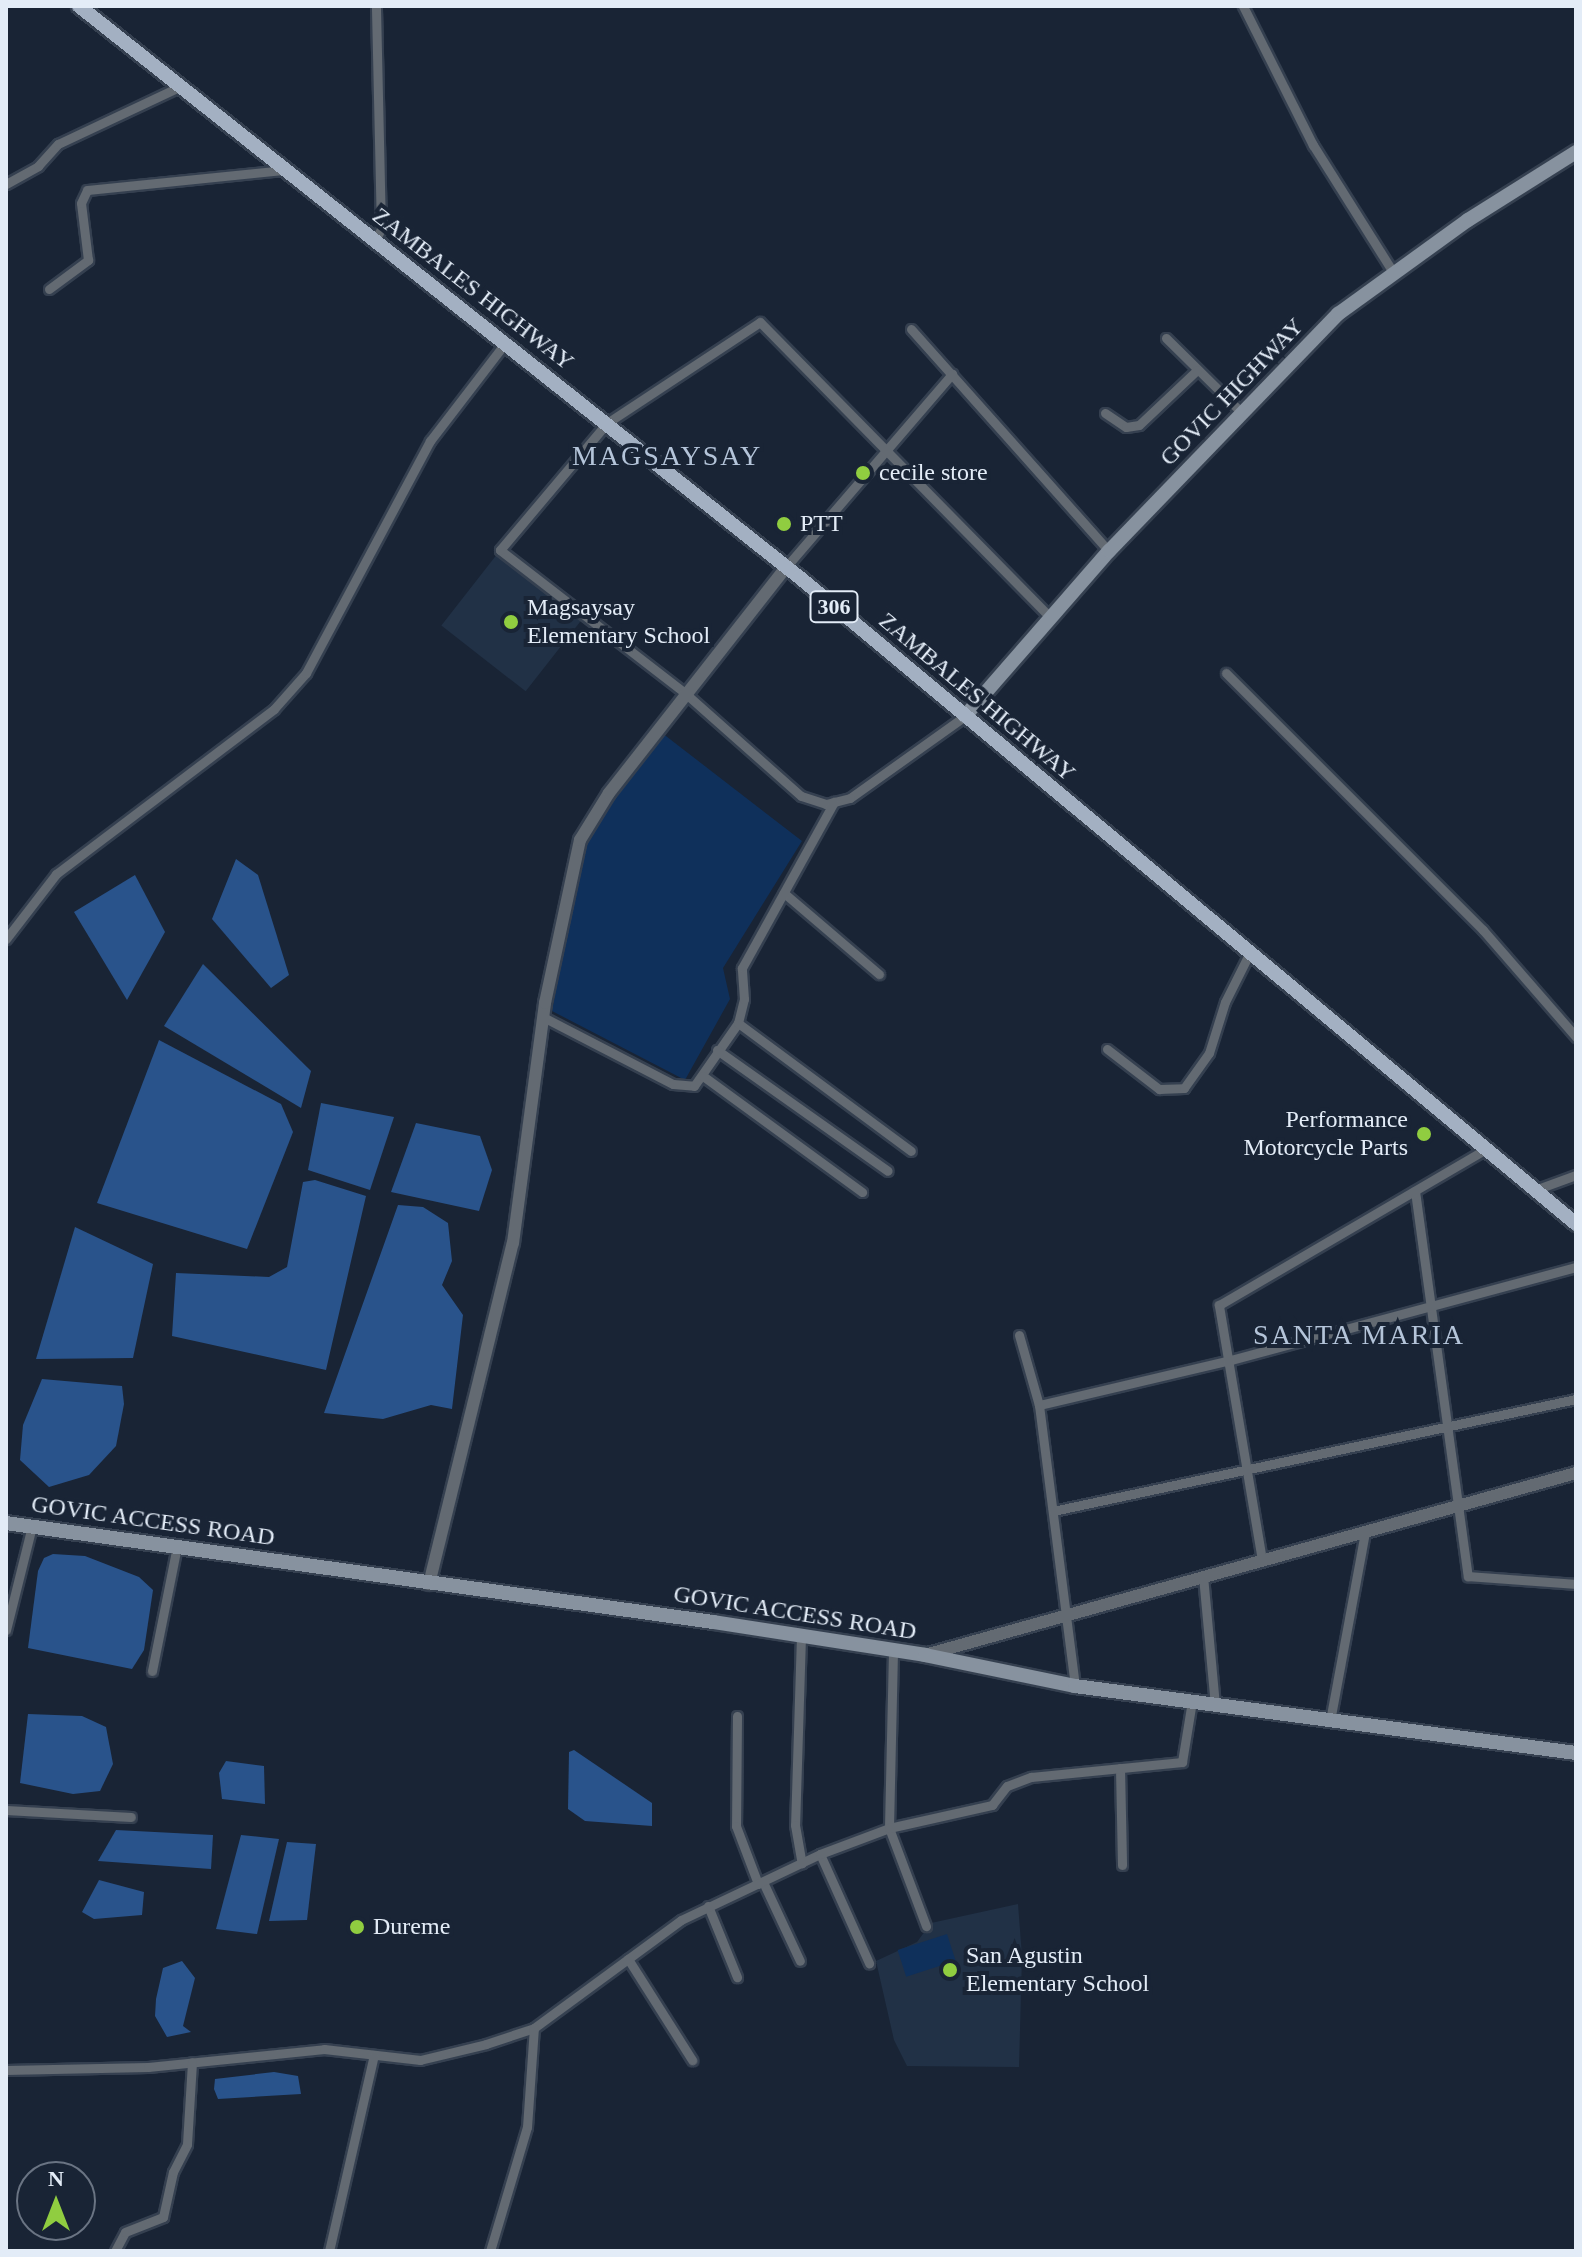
<!DOCTYPE html>
<style>
body{margin:0}
#map{position:relative;width:1582px;height:2257px;overflow:hidden;background:#192435;font-family:Georgia,serif}
div>[style]{position:absolute}
[style*='--x']{left:calc(var(--x)*1px);top:calc(var(--y)*1px);width:calc(var(--w)*1px);rotate:calc(var(--a)*1deg)}
.built>*{inset:0;background:#213146;transform-origin:0 0}
.green>*{inset:0;background:#0f305b;transform-origin:0 0}
.water>*{inset:0;background:#29538b}
.roads{filter:drop-shadow(2px 0 #354050) drop-shadow(-2px 0 #354050) drop-shadow(0 2px #354050) drop-shadow(0 -2px #354050)}
.minor>*{height:9px;margin:-4.5px;padding:0 4.5px;transform-origin:4.5px;border-radius:4.5px;background:#636a72}
.tertiary>*{height:12px;margin:-6px;padding:0 6px;transform-origin:6px;border-radius:6px;background:#636a72}
.secondary>*{height:14px;margin:-7px;padding:0 7px;transform-origin:7px;border-radius:7px;background:#87929f}
.primary>*{height:14px;margin:-7px;padding:0 7px;transform-origin:7px;border-radius:7px;background:#a3b0c2}
.dots>*{width:22px;height:22px;translate:-50% -50%;box-sizing:border-box;border:4px solid #192435;border-radius:50%}
span{translate:-50% -50%;white-space:nowrap;text-align:center;line-height:1.15;-webkit-text-stroke:8px #192435;paint-order:stroke}
.shield-label span{padding:2px 6px;background:#192435;border:2px solid;border-radius:6px;-webkit-text-stroke-width:0}
.shield-label{font-size:22px;color:#e3ecf7;font-weight:700}
.street-label{font-size:24px;color:#e3ecf7}
.poi-label{font-size:24px;color:#e3ecf7}
.left{translate:0 -50%;text-align:left}
.right{translate:-100% -50%;text-align:right}
.quarter-label{font-size:28px;color:#b4c4d9;letter-spacing:2px}
.frame{position:absolute;inset:0;border:8px solid #e3ecf7;pointer-events:none}
.north{position:absolute;left:16px;top:2161px;width:80px;height:80px;box-sizing:border-box;background:#192435;border:2px solid #6a7483;border-radius:50%;rotate:0deg;font-size:22px;font-weight:700;line-height:32px;text-align:center;color:#e3ecf7}
.north::after{content:'';display:block;margin:auto;width:28px;height:36px;background:#90cd40;clip-path:polygon(50% 0,100% 100%,50% 72%,0 100%)}
</style>
<div id="map">
<div class="built">
<div style="left:498px;top:553px;width:107px;height:92px;rotate:38deg"></div>
<div style="clip-path:polygon(1018px 1904px,1022px 1956px,1019px 2067px,907px 2066px,894px 2040px,876px 1961px,917px 1942px,931px 1923px)"></div>
</div>
<div class="green">
<div style="clip-path:polygon(662px 733px,802px 841px,723px 968px,730px 999px,685px 1080px,552px 1011px,584px 835px)"></div>
<div style="left:947px;top:1934px;width:28px;height:52px;rotate:72deg"></div>
</div>
<div class="water">
<div style="clip-path:polygon(236px 859px,258px 875px,289px 975px,271px 988px,212px 919px)"></div>
<div style="clip-path:polygon(135px 875px,165px 932px,127px 1000px,74px 912px)"></div>
<div style="clip-path:polygon(203px 964px,311px 1071px,301px 1108px,164px 1026px)"></div>
<div style="clip-path:polygon(159px 1040px,281px 1104px,293px 1132px,247px 1249px,97px 1203px)"></div>
<div style="clip-path:polygon(321px 1103px,394px 1117px,370px 1190px,308px 1170px)"></div>
<div style="clip-path:polygon(416px 1123px,480px 1136px,492px 1170px,479px 1211px,391px 1192px)"></div>
<div style="clip-path:polygon(315px 1180px,366px 1196px,326px 1370px,172px 1336px,176px 1273px,269px 1277px,287px 1267px,303px 1182px)"></div>
<div style="clip-path:polygon(398px 1205px,423px 1207px,448px 1223px,452px 1261px,442px 1285px,463px 1315px,452px 1409px,431px 1405px,383px 1419px,324px 1413px)"></div>
<div style="clip-path:polygon(75px 1227px,153px 1264px,133px 1358px,36px 1359px)"></div>
<div style="clip-path:polygon(42px 1379px,122px 1386px,124px 1404px,116px 1446px,89px 1475px,49px 1487px,20px 1460px,23px 1425px)"></div>
<div style="clip-path:polygon(53px 1554px,85px 1556px,139px 1577px,153px 1590px,144px 1650px,132px 1669px,28px 1648px,38px 1571px,44px 1558px)"></div>
<div style="clip-path:polygon(28px 1714px,82px 1716px,106px 1727px,113px 1764px,100px 1791px,73px 1794px,20px 1783px)"></div>
<div style="clip-path:polygon(574px 1750px,652px 1803px,652px 1826px,585px 1821px,568px 1809px,569px 1752px)"></div>
<div style="clip-path:polygon(226px 1761px,264px 1766px,265px 1804px,222px 1799px,219px 1773px)"></div>
<div style="clip-path:polygon(116px 1830px,213px 1835px,211px 1869px,98px 1861px)"></div>
<div style="clip-path:polygon(241px 1835px,279px 1839px,257px 1934px,216px 1929px)"></div>
<div style="clip-path:polygon(287px 1842px,316px 1844px,307px 1920px,269px 1921px)"></div>
<div style="clip-path:polygon(99px 1880px,144px 1892px,142px 1915px,94px 1919px,82px 1912px)"></div>
<div style="clip-path:polygon(182px 1961px,195px 1978px,183px 2026px,191px 2032px,167px 2037px,155px 2016px,156px 1999px,163px 1968px)"></div>
<div style="clip-path:polygon(274px 2072px,298px 2076px,301px 2094px,218px 2099px,214px 2089px,215px 2079px)"></div>
</div>
<div class="roads">
<div class="minor">
<div style="--x:1243;--y:6;--w:156;--a:63.3"></div>
<div style="--x:1313;--y:145;--w:150;--a:57.8"></div>
<div style="--x:6;--y:184;--w:37;--a:-29"></div>
<div style="--x:38;--y:166;--w:30;--a:-48"></div>
<div style="--x:58;--y:144;--w:134;--a:-25.2"></div>
<div style="--x:375;--y:240;--w:13;--a:-61"></div>
<div style="--x:381;--y:229;--w:223;--a:-91.3"></div>
<div style="--x:49;--y:289;--w:49;--a:-36.6"></div>
<div style="--x:88;--y:260;--w:57;--a:-97"></div>
<div style="--x:81;--y:203;--w:14;--a:-65"></div>
<div style="--x:87;--y:190;--w:197;--a:-5.8"></div>
<div style="--x:911;--y:329;--w:297;--a:48.3"></div>
<div style="--x:1166;--y:338;--w:107;--a:44.6"></div>
<div style="--x:1105;--y:413;--w:25;--a:34"></div>
<div style="--x:1126;--y:427;--w:13;--a:-9"></div>
<div style="--x:1139;--y:425;--w:80;--a:-43.5"></div>
<div style="--x:786;--y:567;--w:255;--a:-49.3"></div>
<div style="--x:1226;--y:673;--w:363;--a:45"></div>
<div style="--x:1483;--y:930;--w:142;--a:49"></div>
<div style="--x:965;--y:716;--w:141;--a:144.5"></div>
<div style="--x:850;--y:798;--w:25;--a:166"></div>
<div style="--x:826;--y:804;--w:26;--a:-162"></div>
<div style="--x:801;--y:796;--w:155;--a:-138.4"></div>
<div style="--x:685;--y:693;--w:234;--a:-142.3"></div>
<div style="--x:500;--y:550;--w:166;--a:-49.9"></div>
<div style="--x:607;--y:423;--w:183;--a:-33.4"></div>
<div style="--x:760;--y:322;--w:414;--a:45.5"></div>
<div style="--x:784;--y:893;--w:125;--a:40.5"></div>
<div style="--x:6;--y:939;--w:82;--a:-52.4"></div>
<div style="--x:56;--y:874;--w:273;--a:-37.1"></div>
<div style="--x:274;--y:709;--w:48;--a:-48.4"></div>
<div style="--x:306;--y:673;--w:263;--a:-61.9"></div>
<div style="--x:430;--y:441;--w:125;--a:-52.5"></div>
<div style="--x:543;--y:1017;--w:146;--a:27.3"></div>
<div style="--x:673;--y:1084;--w:21;--a:5"></div>
<div style="--x:694;--y:1086;--w:77;--a:-55.1"></div>
<div style="--x:738;--y:1023;--w:25;--a:-76"></div>
<div style="--x:744;--y:999;--w:31;--a:-94"></div>
<div style="--x:742;--y:968;--w:190;--a:-61"></div>
<div style="--x:738;--y:1023;--w:215;--a:36.5"></div>
<div style="--x:1107;--y:1049;--w:66;--a:37.6"></div>
<div style="--x:1159;--y:1089;--w:25;--a:-2"></div>
<div style="--x:1184;--y:1088;--w:43;--a:-54.5"></div>
<div style="--x:1209;--y:1053;--w:53;--a:-72.6"></div>
<div style="--x:1225;--y:1002;--w:56;--a:-63.4"></div>
<div style="--x:717;--y:1050;--w:209;--a:35.3"></div>
<div style="--x:703;--y:1076;--w:197;--a:36.1"></div>
<div style="--x:1535;--y:1190;--w:44;--a:-20.1"></div>
<div style="--x:1415;--y:1191;--w:389;--a:82.2"></div>
<div style="--x:1468;--y:1576;--w:108;--a:4.2"></div>
<div style="--x:1019;--y:1335;--w:73;--a:74.1"></div>
<div style="--x:1039;--y:1405;--w:283;--a:82.7"></div>
<div style="--x:1039;--y:1405;--w:197;--a:-13.2"></div>
<div style="--x:1231;--y:1360;--w:357;--a:-15.1"></div>
<div style="--x:1053;--y:1511;--w:535;--a:-12.09"></div>
<div style="--x:1262;--y:1560;--w:259;--a:-99.6"></div>
<div style="--x:1219;--y:1305;--w:309;--a:-30.3"></div>
<div style="--x:1203;--y:1576;--w:130;--a:84.7"></div>
<div style="--x:6;--y:1630;--w:107;--a:-76"></div>
<div style="--x:801;--y:1636;--w:189;--a:91.8"></div>
<div style="--x:795;--y:1825;--w:39;--a:80"></div>
<div style="--x:893;--y:1651;--w:177;--a:91.3"></div>
<div style="--x:889;--y:1828;--w:105;--a:69.3"></div>
<div style="--x:152;--y:1671;--w:127;--a:-78.7"></div>
<div style="--x:737;--y:1716;--w:110;--a:90.5"></div>
<div style="--x:736;--y:1826;--w:62;--a:69.2"></div>
<div style="--x:1330;--y:1721;--w:192;--a:-79.5"></div>
<div style="--x:1120;--y:1768;--w:97;--a:88.8"></div>
<div style="--x:6;--y:1810;--w:125;--a:3.2"></div>
<div style="--x:820;--y:1854;--w:120;--a:65.8"></div>
<div style="--x:763;--y:1882;--w:87;--a:64.9"></div>
<div style="--x:708;--y:1906;--w:77;--a:67.8"></div>
<div style="--x:628;--y:1959;--w:120;--a:57.6"></div>
<div style="--x:6;--y:2070;--w:142;--a:-1.2"></div>
<div style="--x:148;--y:2067;--w:177;--a:-5.8"></div>
<div style="--x:324;--y:2049;--w:97;--a:6.5"></div>
<div style="--x:420;--y:2060;--w:68;--a:-13.6"></div>
<div style="--x:486;--y:2044;--w:51;--a:-18.4"></div>
<div style="--x:534;--y:2028;--w:182;--a:-36.3"></div>
<div style="--x:681;--y:1920;--w:154;--a:-25.4"></div>
<div style="--x:820;--y:1854;--w:74;--a:-20.6"></div>
<div style="--x:889;--y:1828;--w:106;--a:-12.6"></div>
<div style="--x:992;--y:1805;--w:24;--a:-52"></div>
<div style="--x:1007;--y:1786;--w:26;--a:-21"></div>
<div style="--x:1031;--y:1777;--w:152;--a:-5.7"></div>
<div style="--x:1182;--y:1762;--w:62;--a:-80.7"></div>
<div style="--x:115;--y:2251;--w:21;--a:-62"></div>
<div style="--x:125;--y:2232;--w:41;--a:-21.5"></div>
<div style="--x:163;--y:2217;--w:46;--a:-77.5"></div>
<div style="--x:173;--y:2172;--w:31;--a:-63"></div>
<div style="--x:187;--y:2144;--w:82;--a:-86.5"></div>
<div style="--x:329;--y:2251;--w:201;--a:-77.1"></div>
<div style="--x:490;--y:2251;--w:129;--a:-73.4"></div>
<div style="--x:527;--y:2127;--w:99;--a:-86"></div>
</div>
<div class="tertiary">
<div style="--x:429;--y:1584;--w:351;--a:-76.2"></div>
<div style="--x:513;--y:1243;--w:242;--a:-82.4"></div>
<div style="--x:545;--y:1003;--w:167;--a:-77.9"></div>
<div style="--x:580;--y:840;--w:55;--a:-58.3"></div>
<div style="--x:609;--y:793;--w:287;--a:-51.9"></div>
<div style="--x:925;--y:1655;--w:676;--a:-15.62"></div>
</div>
<div class="secondary">
<div style="--x:965;--y:716;--w:219;--a:-48.9"></div>
<div style="--x:1109;--y:551;--w:330;--a:-46"></div>
<div style="--x:1338;--y:314;--w:160;--a:-35.9"></div>
<div style="--x:1468;--y:220;--w:128;--a:-32.2"></div>
<div style="--x:6;--y:1523;--w:714;--a:7.97"></div>
<div style="--x:713;--y:1622;--w:215;--a:8.8"></div>
<div style="--x:925;--y:1655;--w:153;--a:11.7"></div>
<div style="--x:1075;--y:1686;--w:505;--a:7.62"></div>
</div>
<div class="primary">
<div style="--x:79;--y:6;--w:919;--a:38.42"></div>
<div style="--x:799;--y:577;--w:1011;--a:39.78"></div>
</div>
</div>
<div class="dots">
<div style="left:863px;top:473px;background:#90cd40"></div>
<div style="left:784px;top:524px;background:#90cd40"></div>
<div style="left:511px;top:622px;background:#90cd40"></div>
<div style="left:1424px;top:1134px;background:#90cd40"></div>
<div style="left:357px;top:1927px;background:#90cd40"></div>
<div style="left:950px;top:1970px;background:#90cd40"></div>
</div>
<div class="shield-label">
<span style="left:834px;top:607px">306</span>
</div>
<div class="street-label">
<span style="left:473px;top:289px;rotate:38deg">ZAMBALES HIGHWAY</span>
<span style="left:1232px;top:392px;rotate:-46deg">GOVIC HIGHWAY</span>
<span style="left:977px;top:697px;rotate:40deg">ZAMBALES HIGHWAY</span>
<span style="left:153px;top:1521px;rotate:8deg">GOVIC ACCESS ROAD</span>
<span style="left:795px;top:1613px;rotate:9deg">GOVIC ACCESS ROAD</span>
</div>
<div class="poi-label">
<span class="left" style="left:879px;top:473px">cecile store</span>
<span class="left" style="left:800px;top:524px">PTT</span>
<span class="left" style="left:527px;top:622px">Magsaysay<br>Elementary School</span>
<span class="right" style="left:1408px;top:1134px">Performance<br>Motorcycle Parts</span>
<span class="left" style="left:373px;top:1927px">Dureme</span>
<span class="left" style="left:966px;top:1970px">San Agustin<br>Elementary School</span>
</div>
<div class="quarter-label">
<span style="left:667px;top:456px">MAGSAYSAY</span>
<span style="left:1359px;top:1335px">SANTA MARIA</span>
</div>
<div class="frame"></div>
<div class="north">N</div>
</div>
